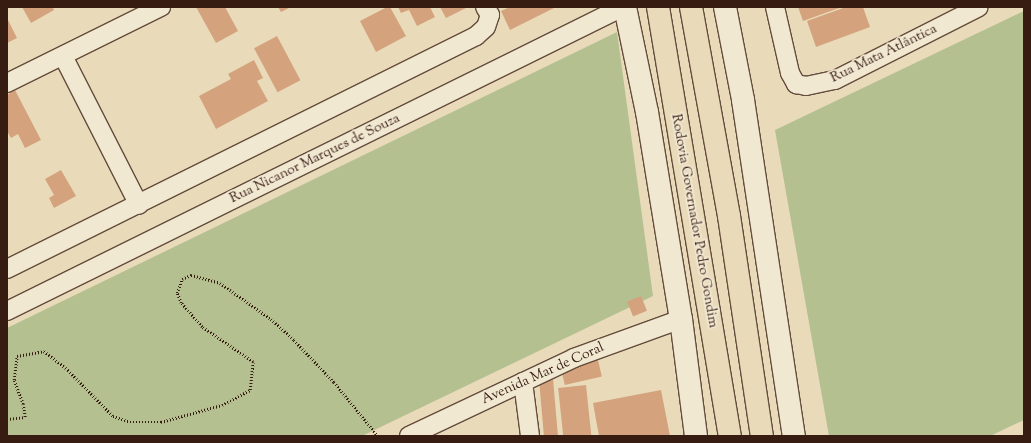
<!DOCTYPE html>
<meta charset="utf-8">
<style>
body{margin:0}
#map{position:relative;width:1031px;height:443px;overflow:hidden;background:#e9dbba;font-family:"Sorts Mill Goudy",serif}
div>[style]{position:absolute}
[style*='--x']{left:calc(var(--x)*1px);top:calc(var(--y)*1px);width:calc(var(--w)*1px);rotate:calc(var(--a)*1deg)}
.green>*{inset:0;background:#b5c091}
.building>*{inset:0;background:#d4a37d;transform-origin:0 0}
.path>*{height:2.5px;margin-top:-1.25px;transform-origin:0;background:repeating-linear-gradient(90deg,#371c12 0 1px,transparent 0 3px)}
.roads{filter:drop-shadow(1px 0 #644c3c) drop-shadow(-1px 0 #644c3c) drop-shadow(0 1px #644c3c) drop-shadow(0 -1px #644c3c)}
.street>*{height:18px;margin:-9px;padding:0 9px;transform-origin:9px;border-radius:9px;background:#f1e8d2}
.secondary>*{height:22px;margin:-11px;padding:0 11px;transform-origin:11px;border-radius:11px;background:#f1e8d2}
.highway>*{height:22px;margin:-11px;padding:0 11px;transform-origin:11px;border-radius:11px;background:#e9dbba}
span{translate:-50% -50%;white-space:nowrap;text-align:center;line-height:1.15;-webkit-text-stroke:3.5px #f1e8d2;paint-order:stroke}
.street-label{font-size:14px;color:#371c12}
.frame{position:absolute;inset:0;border:8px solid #371c12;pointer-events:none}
</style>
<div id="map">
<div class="green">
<div style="clip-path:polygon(1024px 11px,1024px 420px,990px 436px,829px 436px,775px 130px)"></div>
<div style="clip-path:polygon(617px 32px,653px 296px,362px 436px,7px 436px,7px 328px)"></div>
</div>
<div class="building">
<div style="clip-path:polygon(22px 7px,53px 7px,54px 10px,31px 23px)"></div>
<div style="clip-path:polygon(196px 7px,225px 7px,238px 31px,216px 43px)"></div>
<div style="clip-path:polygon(278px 7px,291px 7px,281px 12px)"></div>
<div style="clip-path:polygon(387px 7px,390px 7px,406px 36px,376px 52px,360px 21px)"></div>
<div style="clip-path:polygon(398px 7px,430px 7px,435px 17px,417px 26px,409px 10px,401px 13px)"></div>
<div style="clip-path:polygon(440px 7px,468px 7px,446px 18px)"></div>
<div style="clip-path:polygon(510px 7px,556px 7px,510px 30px,501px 11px)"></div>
<div style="clip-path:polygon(798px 7px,842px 7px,803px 21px)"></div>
<div style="clip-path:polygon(846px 7px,863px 7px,870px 27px,816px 47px,807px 21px)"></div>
<div style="clip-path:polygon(7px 18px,17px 38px,7px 43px)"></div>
<div style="left:277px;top:36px;width:50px;height:26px;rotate:62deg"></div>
<div style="clip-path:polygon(254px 60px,263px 78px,257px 81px,268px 101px,216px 129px,199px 96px,231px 79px,228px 74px)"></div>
<div style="clip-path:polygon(15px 90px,41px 140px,25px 148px,18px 134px,11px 138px,7px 131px,7px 95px)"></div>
<div style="clip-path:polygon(61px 170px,76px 196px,54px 208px,49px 198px,54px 195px,45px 179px)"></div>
<div style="left:641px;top:296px;width:16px;height:15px;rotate:68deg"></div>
<div style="left:598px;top:360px;width:17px;height:38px;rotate:77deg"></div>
<div style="left:553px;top:379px;width:57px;height:14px;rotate:85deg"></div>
<div style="left:586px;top:385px;width:51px;height:28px;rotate:84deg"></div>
<div style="clip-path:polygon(661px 390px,670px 436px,599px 436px,593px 403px)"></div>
</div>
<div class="path">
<div style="--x:7;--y:419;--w:18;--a:-6"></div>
<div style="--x:25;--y:417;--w:13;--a:-99"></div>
<div style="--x:23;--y:404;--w:26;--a:-111"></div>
<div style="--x:14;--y:380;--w:24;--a:-83"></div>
<div style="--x:17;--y:356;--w:27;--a:-10"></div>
<div style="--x:44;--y:351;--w:31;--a:38"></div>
<div style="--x:68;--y:370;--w:64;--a:45.6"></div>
<div style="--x:113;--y:416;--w:18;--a:19"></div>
<div style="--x:130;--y:422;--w:31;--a:0"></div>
<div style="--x:161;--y:422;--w:63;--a:-15.6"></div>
<div style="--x:222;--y:405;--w:32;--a:-28"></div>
<div style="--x:250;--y:390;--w:28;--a:-84"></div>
<div style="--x:253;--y:362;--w:62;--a:-145.5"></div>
<div style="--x:202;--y:327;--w:32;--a:-131"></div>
<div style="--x:181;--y:303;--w:11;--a:-112"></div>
<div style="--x:177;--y:293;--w:15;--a:-70"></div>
<div style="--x:182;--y:279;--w:10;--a:-24"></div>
<div style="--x:191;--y:275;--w:30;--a:15"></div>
<div style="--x:220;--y:283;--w:62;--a:35.2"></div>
<div style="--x:271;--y:319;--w:31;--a:42"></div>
<div style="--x:294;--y:340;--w:58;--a:46.4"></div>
<div style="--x:334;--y:382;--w:70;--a:50.8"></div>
</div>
<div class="roads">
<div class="street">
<div style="--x:775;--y:7;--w:68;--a:77.2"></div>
<div style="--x:790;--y:73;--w:13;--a:61"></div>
<div style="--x:796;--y:84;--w:10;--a:11"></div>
<div style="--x:806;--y:86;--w:30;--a:-12"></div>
<div style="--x:835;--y:80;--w:161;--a:-26.9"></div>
<div style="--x:63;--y:56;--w:167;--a:63"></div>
<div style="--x:7;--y:83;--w:172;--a:-26.3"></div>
<div style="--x:7;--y:269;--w:524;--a:-26.42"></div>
<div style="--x:476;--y:36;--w:13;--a:-42"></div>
<div style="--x:486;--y:27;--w:13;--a:-72"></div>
<div style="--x:490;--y:15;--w:9;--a:-122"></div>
<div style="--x:7;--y:311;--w:687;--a:-26.27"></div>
<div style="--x:523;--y:382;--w:54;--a:82.6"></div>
<div style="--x:409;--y:436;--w:183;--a:-25.3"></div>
<div style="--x:574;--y:358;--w:114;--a:-20"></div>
</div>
<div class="secondary">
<div style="--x:625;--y:7;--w:107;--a:78.2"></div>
<div style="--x:647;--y:112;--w:210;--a:80.7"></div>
<div style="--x:681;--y:319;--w:118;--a:82.7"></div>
<div style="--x:725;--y:7;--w:95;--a:79"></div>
<div style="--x:743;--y:100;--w:340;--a:81.4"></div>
</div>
<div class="highway">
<div style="--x:658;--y:7;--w:435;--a:80.5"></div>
<div style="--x:691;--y:7;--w:212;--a:79.7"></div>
<div style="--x:729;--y:216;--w:222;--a:81.5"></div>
</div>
</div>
<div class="street-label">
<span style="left:884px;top:54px;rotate:-26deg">Rua Mata Atlântica</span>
<span style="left:315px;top:159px;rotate:-26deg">Rua Nicanor Marques de Souza</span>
<span style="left:694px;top:221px;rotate:80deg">Rodovia Governador Pedro Gondim</span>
<span style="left:543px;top:374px;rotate:-24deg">Avenida Mar de Coral</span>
</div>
<div class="frame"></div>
</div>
